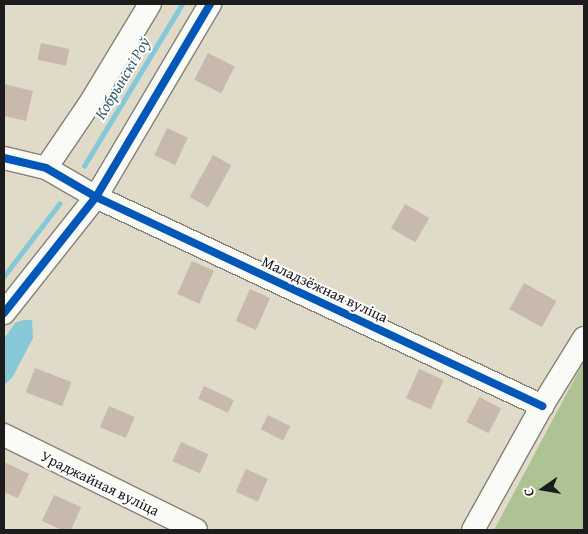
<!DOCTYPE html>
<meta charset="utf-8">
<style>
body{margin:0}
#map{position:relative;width:588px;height:534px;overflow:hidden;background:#dfdbc8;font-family:"Gentium Book Plus",serif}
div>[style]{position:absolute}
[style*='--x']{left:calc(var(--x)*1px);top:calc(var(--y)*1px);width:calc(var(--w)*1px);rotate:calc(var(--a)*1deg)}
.forest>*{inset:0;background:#aec393}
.water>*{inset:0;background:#86c8d8}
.stream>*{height:4.5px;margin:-2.25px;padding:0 2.25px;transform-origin:2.25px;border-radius:2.25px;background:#86c8d8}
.building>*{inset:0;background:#c7b9ab;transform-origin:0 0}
.roads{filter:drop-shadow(1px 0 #848178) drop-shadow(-1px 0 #848178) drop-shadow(0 1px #848178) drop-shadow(0 -1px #848178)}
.minor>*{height:22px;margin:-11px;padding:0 11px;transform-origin:11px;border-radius:11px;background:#fafaf7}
.cycleway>*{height:8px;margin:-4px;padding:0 4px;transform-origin:4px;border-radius:4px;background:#0057b8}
span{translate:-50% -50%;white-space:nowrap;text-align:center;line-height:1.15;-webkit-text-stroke:4px #fff;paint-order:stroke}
.street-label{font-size:15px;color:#1c1c1c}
.water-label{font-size:16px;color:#375e6a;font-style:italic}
.frame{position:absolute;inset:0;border:5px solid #1c1c1c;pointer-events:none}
.north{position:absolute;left:518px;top:464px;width:50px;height:50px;-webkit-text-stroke:4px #fff;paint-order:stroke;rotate:257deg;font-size:14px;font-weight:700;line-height:20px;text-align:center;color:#1c1c1c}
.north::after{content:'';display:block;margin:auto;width:18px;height:22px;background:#1c1c1c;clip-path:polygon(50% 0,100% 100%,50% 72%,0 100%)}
</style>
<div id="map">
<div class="forest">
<div style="clip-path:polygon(584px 361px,584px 530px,494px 530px)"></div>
</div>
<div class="water">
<div style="clip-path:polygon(23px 320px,32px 320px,33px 338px,12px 378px,4px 385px,4px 339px,15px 323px)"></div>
</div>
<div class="stream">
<div style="--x:84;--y:166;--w:189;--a:-58.8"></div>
<div style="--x:4;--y:276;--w:91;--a:-52.6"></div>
</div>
<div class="building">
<div style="left:41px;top:43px;width:29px;height:17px;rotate:12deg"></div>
<div style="left:208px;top:53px;width:30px;height:30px;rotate:27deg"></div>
<div style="clip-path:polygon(4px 84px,33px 91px,26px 121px,4px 116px)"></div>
<div style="left:167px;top:128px;width:23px;height:30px;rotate:25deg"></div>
<div style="left:213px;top:155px;width:21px;height:48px;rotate:29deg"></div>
<div style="left:405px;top:204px;width:28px;height:28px;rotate:30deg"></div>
<div style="left:192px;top:261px;width:24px;height:36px;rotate:24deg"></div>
<div style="left:524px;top:283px;width:37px;height:30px;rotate:29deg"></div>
<div style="left:250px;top:289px;width:22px;height:35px;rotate:24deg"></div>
<div style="left:35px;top:368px;width:39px;height:26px;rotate:21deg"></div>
<div style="left:419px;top:369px;width:27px;height:32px;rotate:24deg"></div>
<div style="left:204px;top:386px;width:33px;height:14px;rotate:25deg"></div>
<div style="left:479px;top:397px;width:25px;height:28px;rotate:27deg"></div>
<div style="left:109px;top:406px;width:28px;height:23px;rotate:23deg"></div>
<div style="left:268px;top:415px;width:25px;height:16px;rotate:27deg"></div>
<div style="left:181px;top:442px;width:30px;height:21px;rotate:24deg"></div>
<div style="clip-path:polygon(4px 462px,29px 474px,18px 498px,4px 492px)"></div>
<div style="left:246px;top:469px;width:24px;height:25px;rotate:24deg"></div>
<div style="clip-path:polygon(54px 495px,81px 507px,71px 530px,62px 530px,42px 521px)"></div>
</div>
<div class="roads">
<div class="minor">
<div style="--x:4;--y:158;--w:43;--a:13.4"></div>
<div style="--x:46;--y:168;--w:58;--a:30.1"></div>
<div style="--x:96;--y:197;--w:493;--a:25.1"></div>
<div style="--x:46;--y:168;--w:82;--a:-55.9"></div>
<div style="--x:92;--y:100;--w:112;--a:-58.9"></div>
<div style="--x:4;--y:313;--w:148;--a:-51.6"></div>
<div style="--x:96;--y:197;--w:224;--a:-59.4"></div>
<div style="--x:4;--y:435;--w:214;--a:26.3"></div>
<div style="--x:473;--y:530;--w:142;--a:-60.9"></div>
<div style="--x:542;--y:406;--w:80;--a:-58.3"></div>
</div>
</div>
<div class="cycleway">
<div style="--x:4;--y:158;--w:43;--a:13.4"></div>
<div style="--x:46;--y:168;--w:58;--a:30.1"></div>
<div style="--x:96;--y:197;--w:493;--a:25.1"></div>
<div style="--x:4;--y:313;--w:148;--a:-51.6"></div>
<div style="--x:96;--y:197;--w:224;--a:-59.4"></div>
</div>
<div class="street-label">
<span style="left:325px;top:289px;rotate:25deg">Маладзёжная вуліца</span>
<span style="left:100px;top:483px;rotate:26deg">Ураджайная вуліца</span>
</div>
<div class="water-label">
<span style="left:122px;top:78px;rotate:-59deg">Кобрынскі Роў</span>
</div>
<div class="frame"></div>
<div class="north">С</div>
</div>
